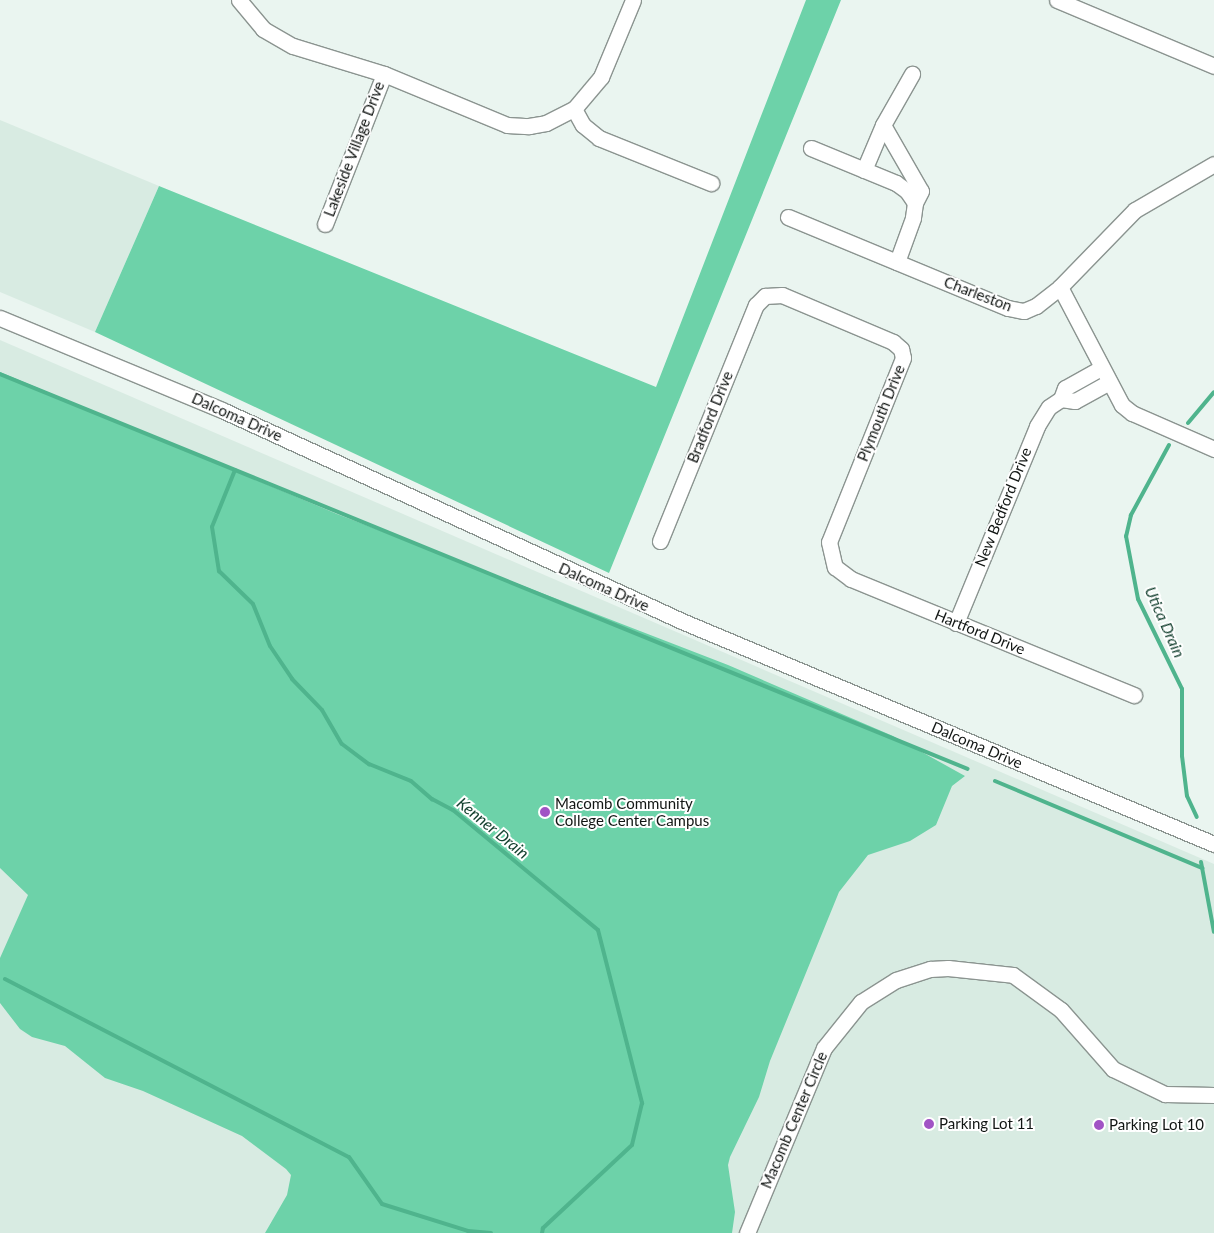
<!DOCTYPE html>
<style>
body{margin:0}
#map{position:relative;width:1214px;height:1233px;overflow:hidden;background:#eaf5f0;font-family:Lato,sans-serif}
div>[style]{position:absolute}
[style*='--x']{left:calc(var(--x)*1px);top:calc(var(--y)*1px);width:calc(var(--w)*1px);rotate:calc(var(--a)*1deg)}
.built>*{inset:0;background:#d8ebe2}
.forest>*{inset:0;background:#6dd2a9}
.stream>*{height:4px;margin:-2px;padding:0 2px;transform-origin:2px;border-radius:2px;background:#4fb48d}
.roads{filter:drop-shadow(1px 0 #8b9490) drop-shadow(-1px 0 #8b9490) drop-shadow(0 1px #8b9490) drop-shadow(0 -1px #8b9490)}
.minor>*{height:15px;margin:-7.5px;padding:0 7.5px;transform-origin:7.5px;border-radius:7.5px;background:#fff}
.dots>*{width:14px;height:14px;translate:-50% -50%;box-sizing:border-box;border:2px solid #fff;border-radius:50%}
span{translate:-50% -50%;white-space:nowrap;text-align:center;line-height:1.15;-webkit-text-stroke:4px #fff;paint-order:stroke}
.street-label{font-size:15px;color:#111513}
.poi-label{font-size:15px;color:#111513}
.left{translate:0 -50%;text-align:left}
.water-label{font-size:16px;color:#164231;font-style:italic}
</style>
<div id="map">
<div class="built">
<div style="clip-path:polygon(0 120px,159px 186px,95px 332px,0 292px)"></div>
<div style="clip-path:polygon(0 340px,1214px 864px,1214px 1233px,0 1233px)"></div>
</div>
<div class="forest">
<div style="clip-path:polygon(806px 0,841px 0,609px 573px,95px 332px,159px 186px,656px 387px)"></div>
<div style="clip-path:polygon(0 372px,337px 514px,728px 665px,893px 736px,965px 776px,952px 786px,936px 825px,910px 841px,868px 855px,839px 892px,770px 1061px,759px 1097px,730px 1157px,728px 1165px,735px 1212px,732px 1233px,265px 1233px,287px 1195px,291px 1175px,286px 1169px,242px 1136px,143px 1091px,105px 1078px,65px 1046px,32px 1037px,20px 1029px,0 1003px,0 958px,28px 895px,0 868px)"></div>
</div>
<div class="stream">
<div style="--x:0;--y:374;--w:1045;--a:22.2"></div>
<div style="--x:1188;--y:423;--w:40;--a:-50"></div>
<div style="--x:1169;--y:445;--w:80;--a:118.5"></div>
<div style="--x:1131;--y:515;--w:22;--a:103"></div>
<div style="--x:1126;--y:536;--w:64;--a:79.2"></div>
<div style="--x:1138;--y:599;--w:100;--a:63.9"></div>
<div style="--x:1182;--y:689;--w:67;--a:90"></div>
<div style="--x:1182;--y:756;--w:40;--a:82.9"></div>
<div style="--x:1187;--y:796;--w:23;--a:65"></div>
<div style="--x:235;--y:470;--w:61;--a:112"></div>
<div style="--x:212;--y:527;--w:45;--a:81"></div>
<div style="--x:219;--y:571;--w:47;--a:44.1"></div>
<div style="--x:253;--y:604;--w:45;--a:68"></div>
<div style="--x:270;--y:646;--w:40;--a:56"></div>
<div style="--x:292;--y:679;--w:43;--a:45.9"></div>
<div style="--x:322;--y:710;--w:39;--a:60"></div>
<div style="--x:342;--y:744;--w:34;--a:37"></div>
<div style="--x:369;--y:764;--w:45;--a:22"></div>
<div style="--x:411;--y:781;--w:28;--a:41"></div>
<div style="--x:432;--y:799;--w:24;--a:28"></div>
<div style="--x:453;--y:810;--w:188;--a:39.6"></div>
<div style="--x:598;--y:930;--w:179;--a:75.7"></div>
<div style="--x:642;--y:1103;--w:43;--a:103.4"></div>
<div style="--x:632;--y:1145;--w:122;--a:137"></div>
<div style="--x:543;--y:1228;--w:5;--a:101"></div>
<div style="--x:995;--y:781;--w:225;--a:22.8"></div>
<div style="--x:1201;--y:862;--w:71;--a:79.5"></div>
<div style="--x:5;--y:979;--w:387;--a:27.4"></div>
<div style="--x:349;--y:1157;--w:57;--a:54.9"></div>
<div style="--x:382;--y:1204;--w:90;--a:17.4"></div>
<div style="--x:468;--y:1231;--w:23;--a:5"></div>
</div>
<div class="roads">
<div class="minor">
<div style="--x:239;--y:0;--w:38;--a:50"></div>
<div style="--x:263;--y:29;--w:34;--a:30"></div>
<div style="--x:293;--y:46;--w:95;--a:17.1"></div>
<div style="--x:384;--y:74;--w:133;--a:22.5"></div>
<div style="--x:507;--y:125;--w:22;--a:3"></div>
<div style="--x:529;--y:126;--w:17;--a:-10"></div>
<div style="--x:546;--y:123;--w:31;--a:-27"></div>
<div style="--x:574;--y:109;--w:42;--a:-49.8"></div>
<div style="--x:601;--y:77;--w:83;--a:-67.4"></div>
<div style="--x:1057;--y:0;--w:170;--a:22.8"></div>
<div style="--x:574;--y:109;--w:18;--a:61"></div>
<div style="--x:583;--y:125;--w:21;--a:39"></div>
<div style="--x:599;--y:138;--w:121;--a:21.9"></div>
<div style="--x:883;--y:125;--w:76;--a:60.1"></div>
<div style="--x:921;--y:191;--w:13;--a:117"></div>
<div style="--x:811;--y:148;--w:92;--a:22.4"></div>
<div style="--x:896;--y:183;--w:14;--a:36"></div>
<div style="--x:907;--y:191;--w:14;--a:56"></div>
<div style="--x:915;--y:203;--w:15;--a:98"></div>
<div style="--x:913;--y:218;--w:47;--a:110"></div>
<div style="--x:864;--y:170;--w:49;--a:-67.1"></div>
<div style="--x:883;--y:125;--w:59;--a:-60.4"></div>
<div style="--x:788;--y:217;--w:238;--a:22.5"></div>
<div style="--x:1008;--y:308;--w:16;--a:11"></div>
<div style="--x:1024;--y:311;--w:13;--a:-23"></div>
<div style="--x:1036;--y:306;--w:31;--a:-38"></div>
<div style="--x:1060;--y:287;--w:107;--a:-45.8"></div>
<div style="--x:1135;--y:210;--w:91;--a:-30.2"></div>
<div style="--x:325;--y:224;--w:161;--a:-68.5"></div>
<div style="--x:1060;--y:287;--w:133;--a:62.3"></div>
<div style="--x:1122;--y:405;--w:13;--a:39"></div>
<div style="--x:1132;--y:413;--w:90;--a:23.7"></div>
<div style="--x:0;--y:318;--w:240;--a:22.5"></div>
<div style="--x:222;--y:410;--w:508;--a:24.65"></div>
<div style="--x:684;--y:622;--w:575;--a:22.73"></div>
<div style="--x:1101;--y:368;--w:41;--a:150.9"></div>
<div style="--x:1065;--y:388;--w:12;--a:110"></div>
<div style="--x:1061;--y:399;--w:14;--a:8"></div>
<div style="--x:1075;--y:401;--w:39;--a:-29"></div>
<div style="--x:660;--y:541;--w:255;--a:-67.9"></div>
<div style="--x:756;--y:305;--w:13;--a:-45"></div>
<div style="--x:765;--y:296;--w:17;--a:-3"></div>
<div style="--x:782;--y:295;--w:121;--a:22.9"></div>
<div style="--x:893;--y:342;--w:11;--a:41"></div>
<div style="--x:901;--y:349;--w:9;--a:77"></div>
<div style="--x:903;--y:358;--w:198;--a:111.9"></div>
<div style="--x:829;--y:542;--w:26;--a:77"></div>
<div style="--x:835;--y:567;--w:20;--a:37"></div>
<div style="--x:851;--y:579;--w:306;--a:22.3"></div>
<div style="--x:956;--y:623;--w:213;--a:-67.6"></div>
<div style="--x:1037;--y:426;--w:22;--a:-58"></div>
<div style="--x:1049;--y:407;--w:14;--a:-34"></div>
<div style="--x:747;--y:1233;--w:200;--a:-67.4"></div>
<div style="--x:824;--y:1048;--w:59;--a:-51.2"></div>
<div style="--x:861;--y:1002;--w:41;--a:-32.2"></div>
<div style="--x:896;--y:980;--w:36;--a:-18"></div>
<div style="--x:930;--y:969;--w:18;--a:-3"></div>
<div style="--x:948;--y:968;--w:65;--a:6.1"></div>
<div style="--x:1013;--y:975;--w:59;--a:36.1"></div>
<div style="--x:1061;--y:1010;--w:79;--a:48.6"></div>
<div style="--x:1113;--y:1069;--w:58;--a:25.7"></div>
<div style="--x:1165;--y:1094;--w:49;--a:1.2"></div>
</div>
</div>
<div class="dots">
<div style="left:545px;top:812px;background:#a153c5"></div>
<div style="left:929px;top:1124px;background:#a153c5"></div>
<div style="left:1099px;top:1125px;background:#a153c5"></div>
</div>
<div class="street-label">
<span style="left:354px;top:149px;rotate:-69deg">Lakeside Village Drive</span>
<span style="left:978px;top:294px;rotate:21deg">Charleston</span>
<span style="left:881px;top:413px;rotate:-68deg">Plymouth Drive</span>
<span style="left:237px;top:417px;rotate:24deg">Dalcoma Drive</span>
<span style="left:710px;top:417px;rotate:-68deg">Bradford Drive</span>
<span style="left:1003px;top:507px;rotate:-68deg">New Bedford Drive</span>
<span style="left:604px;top:587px;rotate:24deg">Dalcoma Drive</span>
<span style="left:980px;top:632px;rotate:22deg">Hartford Drive</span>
<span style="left:977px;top:745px;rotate:23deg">Dalcoma Drive</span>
<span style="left:794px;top:1120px;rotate:-67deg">Macomb Center Circle</span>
</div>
<div class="poi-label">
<span class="left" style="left:555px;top:812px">Macomb Community<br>College Center Campus</span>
<span class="left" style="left:939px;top:1124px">Parking Lot 11</span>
<span class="left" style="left:1109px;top:1125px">Parking Lot 10</span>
</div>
<div class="water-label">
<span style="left:1165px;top:622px;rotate:66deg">Utica Drain</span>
<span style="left:493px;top:828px;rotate:39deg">Kenner Drain</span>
</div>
</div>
